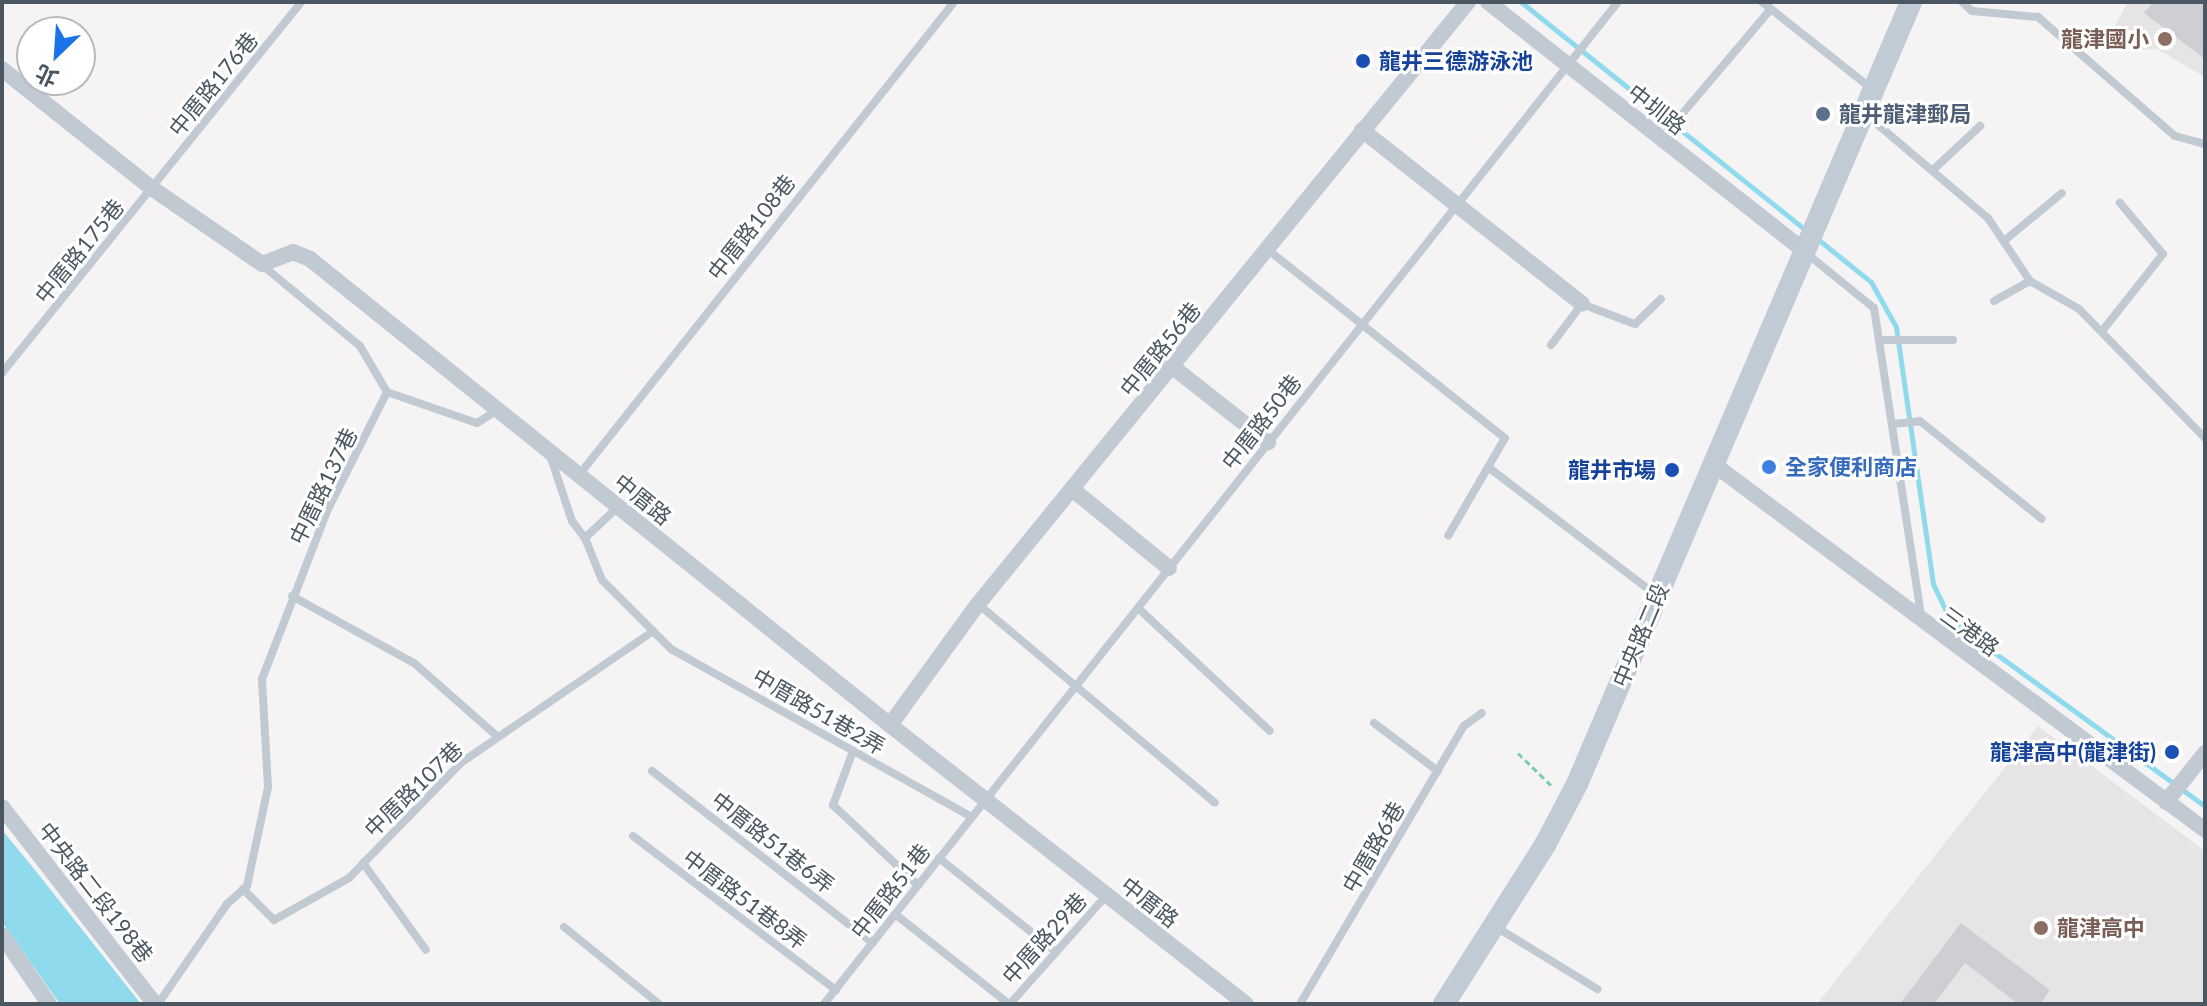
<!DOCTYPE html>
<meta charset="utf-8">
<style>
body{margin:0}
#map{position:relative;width:2207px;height:1006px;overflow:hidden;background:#f5f3f3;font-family:Lato,"Noto Sans TC",sans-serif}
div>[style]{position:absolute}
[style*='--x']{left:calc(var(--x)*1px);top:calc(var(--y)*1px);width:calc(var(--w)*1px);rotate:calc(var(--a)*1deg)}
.education>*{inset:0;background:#e6e4e5}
.water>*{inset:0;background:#90daee}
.stream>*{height:5px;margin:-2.5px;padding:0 2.5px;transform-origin:2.5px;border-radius:2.5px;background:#90daee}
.building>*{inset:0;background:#cdcfd5}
.path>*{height:3px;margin-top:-1.5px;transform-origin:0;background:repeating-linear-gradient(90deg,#7ad0a6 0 6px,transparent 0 10px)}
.lane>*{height:8px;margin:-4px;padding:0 4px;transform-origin:4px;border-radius:4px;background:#c1cad2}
.street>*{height:16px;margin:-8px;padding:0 8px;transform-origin:8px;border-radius:8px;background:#c1cad2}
.secondary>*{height:22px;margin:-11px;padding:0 11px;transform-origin:11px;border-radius:11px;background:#c1cbd6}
.dots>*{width:22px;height:22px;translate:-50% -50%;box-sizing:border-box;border:4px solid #fff;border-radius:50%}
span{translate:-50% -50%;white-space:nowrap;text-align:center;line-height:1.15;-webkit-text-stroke:6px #fff;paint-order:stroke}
.education-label{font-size:22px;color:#785e54;font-weight:700}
.right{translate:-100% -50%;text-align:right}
.left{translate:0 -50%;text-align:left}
.transit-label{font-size:22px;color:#164399;font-weight:700}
.street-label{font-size:22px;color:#4a5661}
.service-label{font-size:22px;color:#4e5e75;font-weight:700}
.shop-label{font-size:22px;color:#366cbe;font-weight:700}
.frame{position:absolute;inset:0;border:4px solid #4a5661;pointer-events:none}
.north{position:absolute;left:16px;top:16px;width:80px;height:80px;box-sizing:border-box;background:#fff;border:2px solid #b7bbc0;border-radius:50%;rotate:205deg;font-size:22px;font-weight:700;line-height:32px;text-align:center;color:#4a5661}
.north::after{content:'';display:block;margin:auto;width:28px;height:36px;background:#1a73e8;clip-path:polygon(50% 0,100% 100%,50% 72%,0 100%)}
</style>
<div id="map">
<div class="education">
<div style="clip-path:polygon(2128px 2px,2205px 2px,2205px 77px,2157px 49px,2136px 50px,2113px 29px)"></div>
<div style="clip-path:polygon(2038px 726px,2205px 851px,2205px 1004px,1817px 1004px)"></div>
</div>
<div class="water">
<div style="clip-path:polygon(2px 830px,31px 865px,141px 1004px,60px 1004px,2px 922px)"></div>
</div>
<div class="stream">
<div style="--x:1521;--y:2;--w:366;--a:38.7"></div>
<div style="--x:1815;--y:237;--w:72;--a:38.8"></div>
<div style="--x:1871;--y:282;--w:51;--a:60.9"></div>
<div style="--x:1896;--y:327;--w:260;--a:81.8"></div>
<div style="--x:1933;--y:584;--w:41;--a:64.1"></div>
<div style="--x:1951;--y:621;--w:314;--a:36.1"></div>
</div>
<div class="building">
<div style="clip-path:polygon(2153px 2px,2205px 2px,2205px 59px,2144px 13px)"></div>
<div style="clip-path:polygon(1961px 923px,2050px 990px,2040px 1004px,2018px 1004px,1965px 963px,1934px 1004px,1900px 1004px)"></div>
</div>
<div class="path">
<div style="--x:1518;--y:753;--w:49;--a:44.2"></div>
</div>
<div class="lane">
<div style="--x:1762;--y:2;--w:140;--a:38.3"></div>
<div style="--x:1962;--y:2;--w:13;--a:42"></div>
<div style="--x:1972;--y:11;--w:66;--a:5.2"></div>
<div style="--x:2038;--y:17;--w:181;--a:41"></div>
<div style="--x:2175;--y:136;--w:31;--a:15"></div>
<div style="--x:1864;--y:113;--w:162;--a:40.3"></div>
<div style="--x:1988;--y:218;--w:76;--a:56.3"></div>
<div style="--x:2030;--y:281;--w:56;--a:29.7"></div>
<div style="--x:2079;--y:309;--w:180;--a:45.7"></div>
<div style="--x:1661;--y:139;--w:170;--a:-49.8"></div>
<div style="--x:1935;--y:168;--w:62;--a:-43"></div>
<div style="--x:2004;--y:241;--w:75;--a:-39.6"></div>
<div style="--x:1267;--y:249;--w:304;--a:38.5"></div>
<div style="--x:1505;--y:438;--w:113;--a:120.2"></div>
<div style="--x:1806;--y:253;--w:87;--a:39"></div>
<div style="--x:1874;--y:308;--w:311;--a:81.3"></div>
<div style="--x:262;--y:265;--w:127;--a:39.6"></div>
<div style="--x:360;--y:346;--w:53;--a:59.6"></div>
<div style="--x:387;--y:392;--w:95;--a:19"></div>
<div style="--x:477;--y:423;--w:26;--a:-32"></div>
<div style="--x:1994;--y:301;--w:41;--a:-29.1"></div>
<div style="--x:2103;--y:330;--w:97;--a:-51.7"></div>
<div style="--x:2163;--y:254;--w:67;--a:-130.1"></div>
<div style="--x:1881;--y:340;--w:72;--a:0"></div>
<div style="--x:1551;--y:345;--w:51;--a:-52.9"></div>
<div style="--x:1582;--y:304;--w:57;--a:20.7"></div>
<div style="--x:1635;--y:324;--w:36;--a:-44"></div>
<div style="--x:2;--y:373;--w:476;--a:-51.1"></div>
<div style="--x:1893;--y:424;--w:27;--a:-6"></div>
<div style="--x:1920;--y:421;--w:156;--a:38.8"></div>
<div style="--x:551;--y:458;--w:66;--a:71.6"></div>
<div style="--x:572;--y:521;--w:21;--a:53"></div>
<div style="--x:585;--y:538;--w:45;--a:68"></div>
<div style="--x:602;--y:580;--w:98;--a:45"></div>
<div style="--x:671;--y:649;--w:344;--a:29.2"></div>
<div style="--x:1488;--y:467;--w:211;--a:37.3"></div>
<div style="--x:579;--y:475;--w:604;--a:-51.59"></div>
<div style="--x:585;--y:538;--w:45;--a:-43.2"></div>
<div style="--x:292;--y:596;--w:139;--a:28.8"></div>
<div style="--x:414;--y:663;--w:112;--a:41.4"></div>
<div style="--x:978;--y:604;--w:309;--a:40"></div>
<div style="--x:1138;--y:608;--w:180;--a:43"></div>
<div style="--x:1374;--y:723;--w:80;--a:36.9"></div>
<div style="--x:853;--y:751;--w:58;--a:110.3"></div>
<div style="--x:833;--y:805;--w:117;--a:43.3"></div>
<div style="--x:652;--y:771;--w:280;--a:37.9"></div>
<div style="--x:633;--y:836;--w:255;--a:37.2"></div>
<div style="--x:939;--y:858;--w:150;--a:38.8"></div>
<div style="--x:363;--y:863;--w:107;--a:54.1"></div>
<div style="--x:243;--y:889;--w:44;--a:45"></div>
<div style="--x:274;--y:920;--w:86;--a:-29.2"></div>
<div style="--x:349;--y:878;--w:162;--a:-45.8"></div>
<div style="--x:462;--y:762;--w:232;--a:-34.4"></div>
<div style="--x:895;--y:914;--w:145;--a:38.3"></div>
<div style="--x:564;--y:927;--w:122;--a:39"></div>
<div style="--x:1496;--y:927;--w:119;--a:31.5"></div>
<div style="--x:158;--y:1004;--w:121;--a:-55.4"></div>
<div style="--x:227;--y:904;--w:27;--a:-42"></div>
<div style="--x:247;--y:886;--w:101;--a:-78"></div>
<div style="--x:268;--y:787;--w:108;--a:-93.2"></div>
<div style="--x:262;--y:679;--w:182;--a:-68.8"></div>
<div style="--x:328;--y:509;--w:131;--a:-63.2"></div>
<div style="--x:824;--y:1004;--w:1278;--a:-51.61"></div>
<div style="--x:1010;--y:1004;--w:144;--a:-48.4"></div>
<div style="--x:1300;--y:1004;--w:323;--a:-59.5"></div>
<div style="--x:1464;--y:726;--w:22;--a:-36"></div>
</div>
<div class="street">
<div style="--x:1488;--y:2;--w:400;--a:38.2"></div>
<div style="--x:2;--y:69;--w:193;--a:38.5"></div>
<div style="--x:153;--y:189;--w:132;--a:34.5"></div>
<div style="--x:262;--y:264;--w:33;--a:-21"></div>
<div style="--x:293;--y:252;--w:18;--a:22"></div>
<div style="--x:310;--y:259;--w:744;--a:38.78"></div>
<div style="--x:890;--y:725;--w:452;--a:38.1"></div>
<div style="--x:1362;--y:130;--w:280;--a:38.3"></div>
<div style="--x:1174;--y:368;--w:120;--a:38.2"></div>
<div style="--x:1712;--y:463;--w:615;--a:36.66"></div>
<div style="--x:1072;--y:489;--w:125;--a:39.2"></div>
<div style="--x:890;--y:725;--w:150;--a:-54"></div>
<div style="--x:978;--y:604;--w:776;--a:-50.86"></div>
<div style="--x:2166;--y:802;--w:63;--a:-51.5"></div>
<div style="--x:2;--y:807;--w:249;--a:52.2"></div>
<div style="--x:2;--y:935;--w:83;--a:55.7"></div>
</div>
<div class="secondary">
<div style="--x:1444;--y:1004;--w:188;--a:-57.6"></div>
<div style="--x:1545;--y:845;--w:69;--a:-62.3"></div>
<div style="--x:1577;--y:784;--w:850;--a:-66.87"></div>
</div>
<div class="dots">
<div style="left:2165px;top:39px;background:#8d6e63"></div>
<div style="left:1363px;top:61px;background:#1a4fb4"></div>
<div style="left:1823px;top:114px;background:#5c6f8a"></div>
<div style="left:1769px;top:467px;background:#3f7fe0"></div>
<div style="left:1672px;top:470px;background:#1a4fb4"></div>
<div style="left:2172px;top:752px;background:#1a4fb4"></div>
<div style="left:2041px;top:928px;background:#8d6e63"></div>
</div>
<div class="education-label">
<span class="right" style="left:2149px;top:39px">龍津國小</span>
<span class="left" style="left:2057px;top:928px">龍津高中</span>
</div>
<div class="transit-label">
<span class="left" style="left:1379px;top:61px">龍井三德游泳池</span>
<span class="right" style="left:1656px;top:470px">龍井市場</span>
<span class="right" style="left:2156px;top:752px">龍津高中(龍津街)</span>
</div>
<div class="street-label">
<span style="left:213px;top:84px;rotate:-51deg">中厝路176巷</span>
<span style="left:1657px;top:109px;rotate:38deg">中圳路</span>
<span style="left:751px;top:227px;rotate:-52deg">中厝路108巷</span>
<span style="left:79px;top:251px;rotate:-51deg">中厝路175巷</span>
<span style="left:1160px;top:349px;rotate:-51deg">中厝路56巷</span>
<span style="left:1261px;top:422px;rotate:-52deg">中厝路50巷</span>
<span style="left:323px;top:486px;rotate:-64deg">中厝路137巷</span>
<span style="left:643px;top:499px;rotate:39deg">中厝路</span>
<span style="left:1970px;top:631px;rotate:36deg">三港路</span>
<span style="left:1640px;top:635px;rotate:-67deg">中央路二段</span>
<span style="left:819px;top:711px;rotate:30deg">中厝路51巷2弄</span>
<span style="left:413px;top:789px;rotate:-44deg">中厝路107巷</span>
<span style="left:773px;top:842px;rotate:38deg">中厝路51巷6弄</span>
<span style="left:1373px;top:847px;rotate:-60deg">中厝路6巷</span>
<span style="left:890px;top:891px;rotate:-52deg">中厝路51巷</span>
<span style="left:96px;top:892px;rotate:52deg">中央路二段198巷</span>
<span style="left:745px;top:899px;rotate:37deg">中厝路51巷8弄</span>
<span style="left:1150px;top:902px;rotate:38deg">中厝路</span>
<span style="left:1044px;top:938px;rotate:-48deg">中厝路29巷</span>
</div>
<div class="service-label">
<span class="left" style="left:1839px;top:114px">龍井龍津郵局</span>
</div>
<div class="shop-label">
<span class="left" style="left:1785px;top:467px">全家便利商店</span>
</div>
<div class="frame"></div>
<div class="north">北</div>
</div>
